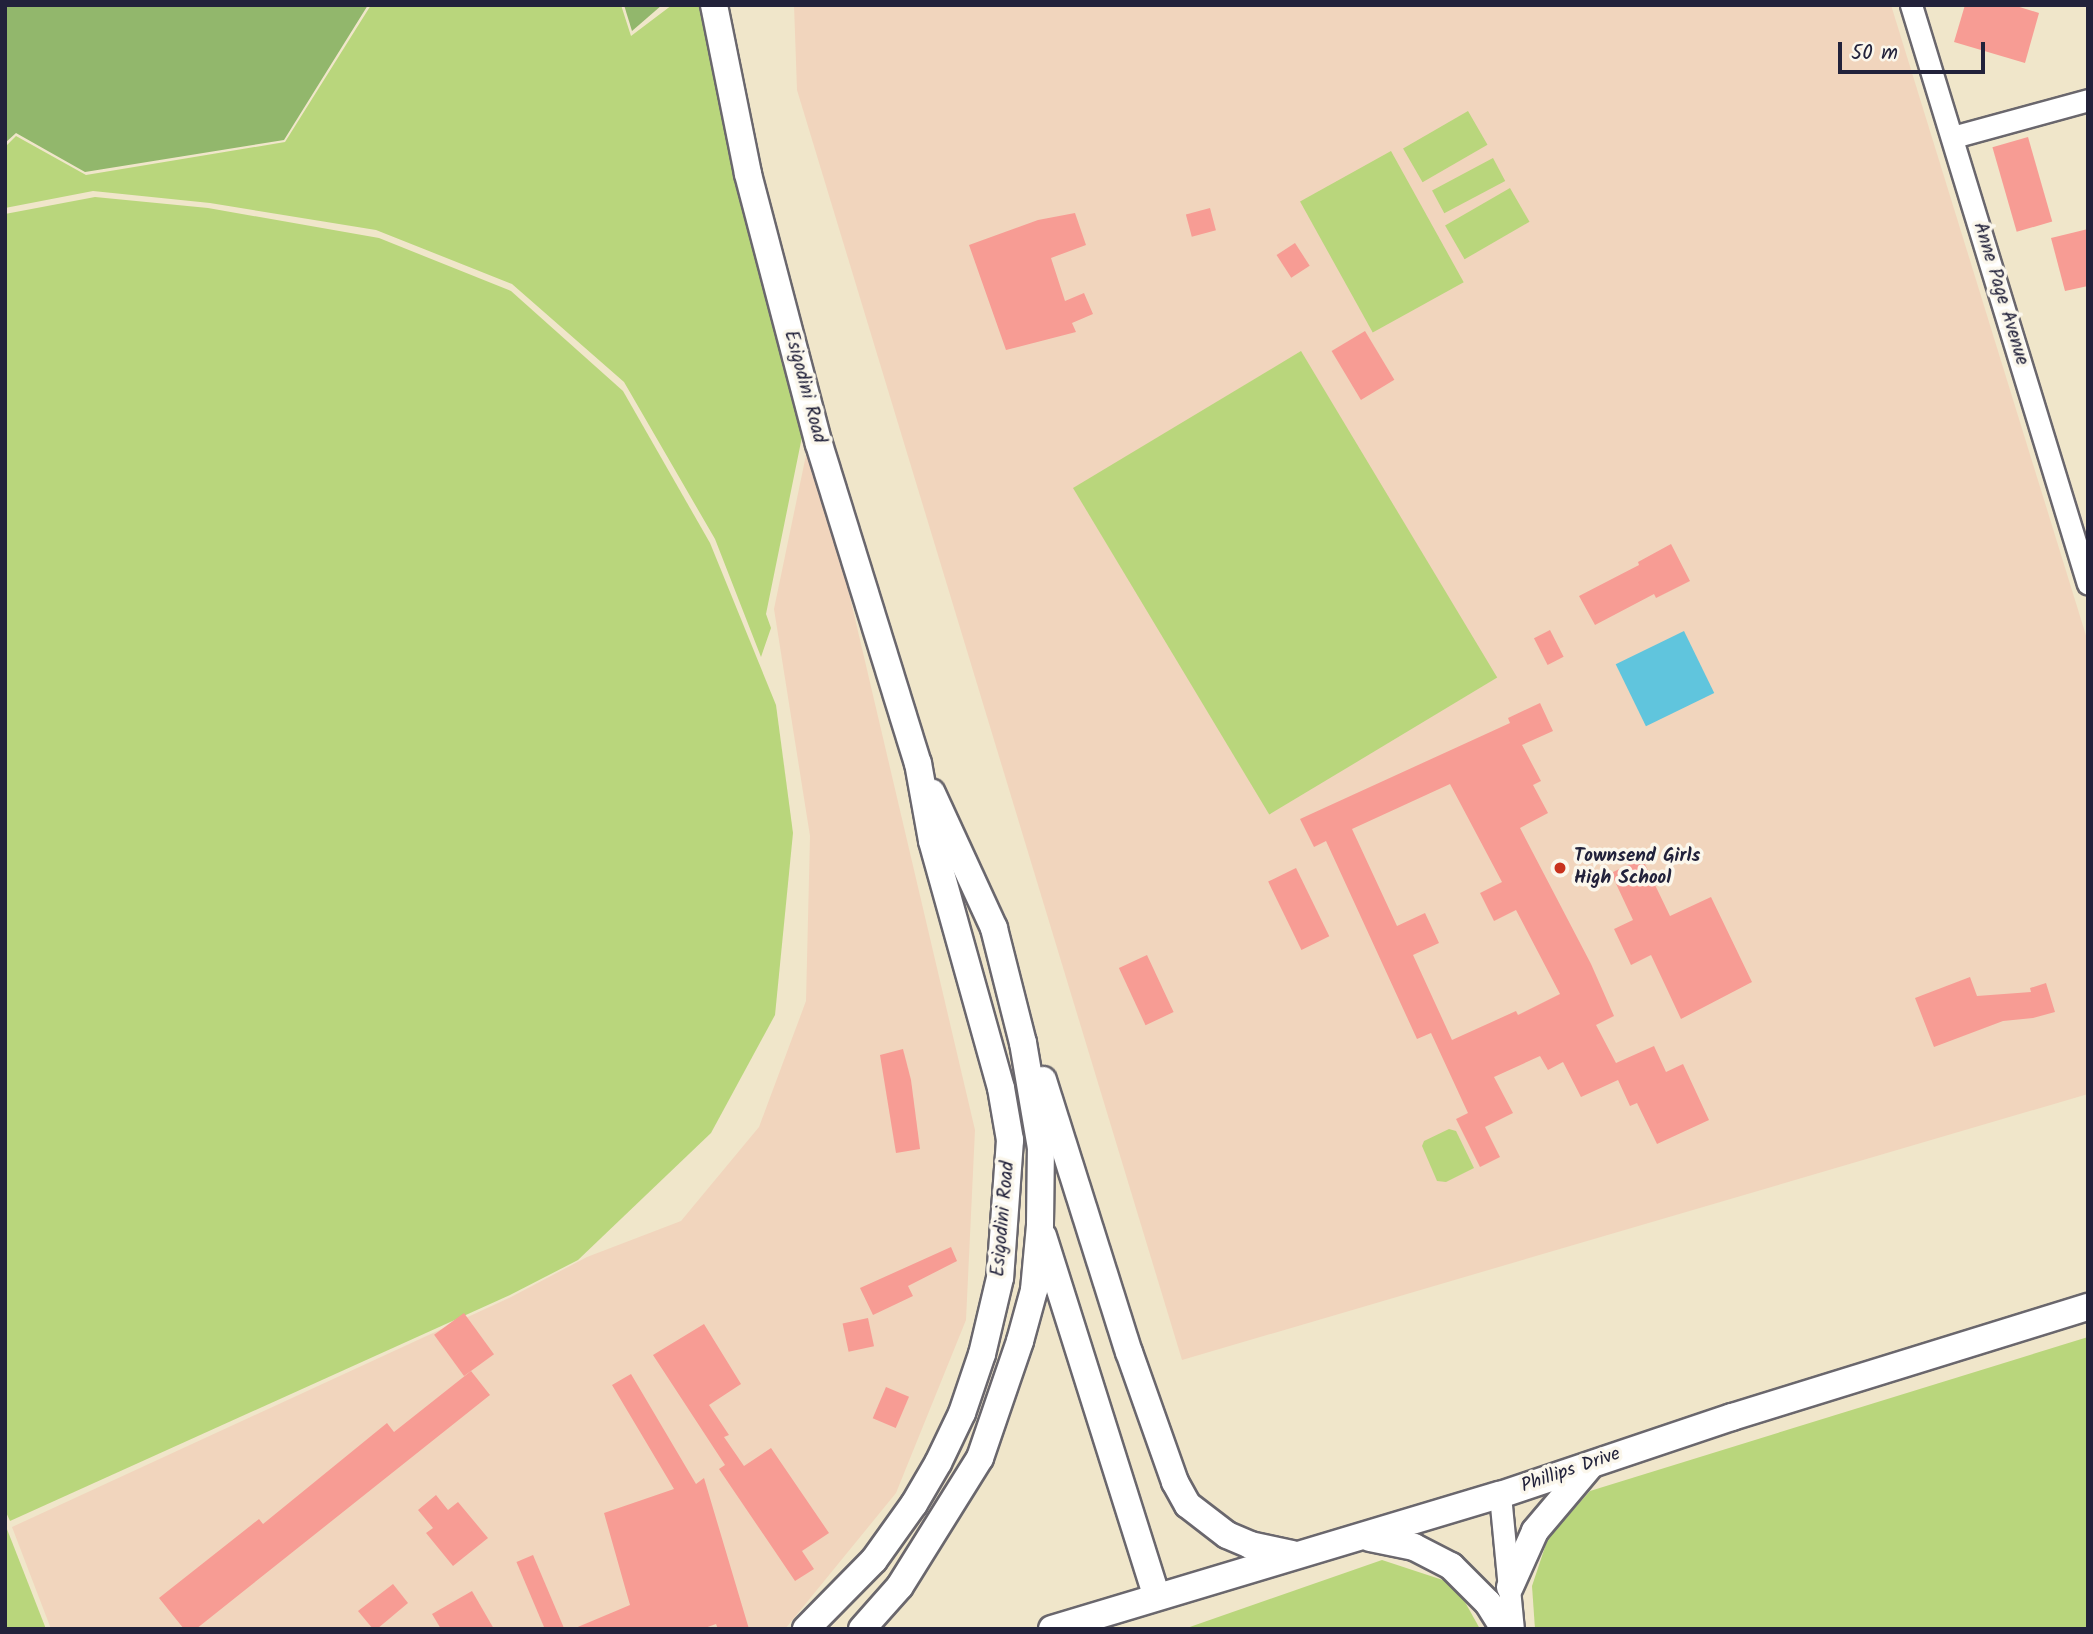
<!DOCTYPE html>
<style>
body{margin:0}
#map{position:relative;width:2093px;height:1634px;overflow:hidden;background:#f0e6ca;font-family:Kalam,sans-serif}
div>[style]{position:absolute}
[style*='--x']{left:calc(var(--x)*1px);top:calc(var(--y)*1px);width:calc(var(--w)*1px);rotate:calc(var(--a)*1deg)}
.built>*{inset:0;background:#f1d5bd}
.green>*{inset:0;background:#b9d67c;transform-origin:0 0}
.forest>*{inset:0;background:#92b76c}
.water>*{inset:0;background:#60c5dd;transform-origin:0 0}
.building>*{inset:0;background:#f79c94;transform-origin:0 0}
.roads{filter:drop-shadow(2px 0 #6a676d) drop-shadow(-2px 0 #6a676d) drop-shadow(0 2px #6a676d) drop-shadow(0 -2px #6a676d)}
.minor>*{height:21px;margin:-10.5px;padding:0 10.5px;transform-origin:10.5px;border-radius:10.5px;background:#fff}
.major>*{height:26px;margin:-13px;padding:0 13px;transform-origin:13px;border-radius:13px;background:#fff}
.dots>*{width:19px;height:19px;translate:-50% -50%;box-sizing:border-box;border:4px solid #fbf7ec;border-radius:50%}
span{translate:-50% -50%;white-space:nowrap;text-align:center;line-height:1.15;-webkit-text-stroke:7px #fbf7ec;paint-order:stroke}
.street-label{font-size:19px;color:#22223b}
.poi-label{font-size:19px;color:#22223b;font-weight:700}
.left{translate:0 -50%;text-align:left}
.frame{position:absolute;inset:0;border:7px solid #22223b;pointer-events:none}
.scale{position:absolute;left:1838px;top:42px;width:147px;height:32px;box-sizing:border-box;border:4px solid #22223b;border-top:0;padding-left:9px;font-size:21px;line-height:24px;white-space:nowrap;color:#22223b;-webkit-text-stroke:5px #fbf7ec;paint-order:stroke}
</style>
<div id="map">
<div class="built">
<div style="clip-path:polygon(794px 5px,1891px 5px,2088px 642px,2088px 1094px,1182px 1360px,797px 90px)"></div>
<div style="clip-path:polygon(811px 431px,975px 1130px,966px 1320px,896px 1493px,785px 1629px,51px 1629px,12px 1527px,511px 1297px,587px 1257px,681px 1221px,759px 1127px,806px 1001px,810px 836px,774px 609px)"></div>
</div>
<div class="green">
<div style="clip-path:polygon(371px 5px,621px 5px,631px 36px,672px 5px,700px 5px,804px 427px,766px 614px,771px 628px,761px 657px,715px 539px,624px 382px,512px 284px,376px 230px,210px 203px,93px 191px,5px 208px,5px 147px,16px 136px,86px 175px,285px 142px)"></div>
<div style="left:1468px;top:111px;width:39px;height:75px;rotate:60deg"></div>
<div style="left:1391px;top:151px;width:150px;height:104px;rotate:61deg"></div>
<div style="left:1493px;top:158px;width:26px;height:69px;rotate:62deg"></div>
<div style="left:1510px;top:188px;width:39px;height:75px;rotate:60deg"></div>
<div style="clip-path:polygon(95px 197px,208px 208px,379px 238px,511px 291px,623px 391px,710px 543px,776px 705px,793px 833px,775px 1015px,711px 1133px,578px 1260px,510px 1295px,10px 1521px,5px 1510px,5px 214px)"></div>
<div style="left:1301px;top:351px;width:381px;height:266px;rotate:59deg"></div>
<div style="clip-path:polygon(1449px 1129px,1456px 1131px,1474px 1168px,1446px 1182px,1437px 1181px,1422px 1146px,1424px 1141px)"></div>
<div style="clip-path:polygon(2088px 1337px,2088px 1629px,1535px 1629px,1532px 1586px,1548px 1538px,1590px 1491px)"></div>
<div style="clip-path:polygon(5px 1524px,46px 1629px,5px 1629px)"></div>
<div style="clip-path:polygon(1382px 1560px,1455px 1584px,1480px 1629px,1184px 1629px)"></div>
</div>
<div class="forest">
<div style="clip-path:polygon(5px 5px,368px 5px,284px 140px,85px 172px,16px 133px,5px 143px)"></div>
<div style="clip-path:polygon(624px 5px,662px 5px,632px 31px)"></div>
</div>
<div class="water">
<div style="left:1684px;top:631px;width:69px;height:76px;rotate:64deg"></div>
</div>
<div class="building">
<div style="clip-path:polygon(1965px 5px,2013px 5px,2039px 13px,2025px 63px,1954px 42px)"></div>
<div style="left:2028px;top:137px;width:88px;height:37px;rotate:74deg"></div>
<div style="left:1210px;top:208px;width:23px;height:25px;rotate:75deg"></div>
<div style="clip-path:polygon(1075px 213px,1086px 245px,1051px 258px,1065px 301px,1084px 293px,1093px 314px,1072px 323px,1076px 332px,1006px 350px,969px 245px,1038px 220px)"></div>
<div style="clip-path:polygon(2088px 229px,2088px 286px,2065px 291px,2051px 238px)"></div>
<div style="left:1295px;top:243px;width:27px;height:22px;rotate:57deg"></div>
<div style="left:1365px;top:331px;width:57px;height:39px;rotate:59deg"></div>
<div style="clip-path:polygon(1671px 544px,1690px 581px,1656px 598px,1654px 594px,1595px 625px,1579px 596px,1639px 565px,1638px 562px)"></div>
<div style="left:1550px;top:630px;width:30px;height:18px;rotate:63deg"></div>
<div style="clip-path:polygon(evenodd,1540px 703px,1553px 731px,1522px 745px,1541px 781px,1533px 785px,1548px 813px,1520px 828px,1591px 964px,1614px 1016px,1596px 1025px,1616px 1063px,1654px 1046px,1666px 1072px,1683px 1064px,1709px 1120px,1657px 1144px,1637px 1103px,1630px 1106px,1618px 1080px,1581px 1097px,1563px 1062px,1548px 1070px,1540px 1056px,1494px 1077px,1513px 1113px,1485px 1127px,1500px 1157px,1480px 1167px,1456px 1119px,1468px 1113px,1431px 1033px,1417px 1039px,1326px 841px,1314px 847px,1300px 819px,1510px 723px,1508px 718px,1540px 703px,1450px 784px,1502px 882px,1480px 893px,1494px 921px,1516px 910px,1560px 994px,1518px 1015px,1516px 1011px,1452px 1040px,1413px 955px,1439px 943px,1425px 913px,1397px 926px,1352px 829px,1450px 784px)"></div>
<div style="clip-path:polygon(1642px 858px,1670px 916px,1711px 897px,1752px 982px,1681px 1019px,1651px 955px,1631px 965px,1614px 929px,1633px 920px,1611px 873px)"></div>
<div style="left:1296px;top:868px;width:76px;height:31px;rotate:64deg"></div>
<div style="left:1147px;top:955px;width:63px;height:31px;rotate:65deg"></div>
<div style="clip-path:polygon(1970px 977px,1977px 996px,2031px 992px,2030px 988px,2046px 983px,2055px 1012px,2033px 1018px,2003px 1021px,1934px 1047px,1915px 998px)"></div>
<div style="clip-path:polygon(903px 1049px,911px 1080px,920px 1149px,896px 1153px,880px 1055px)"></div>
<div style="clip-path:polygon(951px 1247px,957px 1261px,908px 1286px,913px 1296px,873px 1315px,860px 1288px)"></div>
<div style="left:464px;top:1313px;width:51px;height:37px;rotate:54deg"></div>
<div style="left:868px;top:1318px;width:29px;height:26px;rotate:78deg"></div>
<div style="clip-path:polygon(704px 1324px,741px 1384px,709px 1405px,729px 1435px,724px 1437px,744px 1466px,771px 1448px,829px 1533px,802px 1551px,814px 1569px,795px 1581px,719px 1469px,725px 1465px,653px 1355px)"></div>
<div style="clip-path:polygon(471px 1371px,490px 1395px,196px 1629px,184px 1629px,159px 1598px,259px 1519px,263px 1524px,387px 1423px,394px 1432px)"></div>
<div style="clip-path:polygon(631px 1374px,696px 1484px,704px 1478px,749px 1629px,718px 1629px,716px 1624px,702px 1629px,573px 1629px,630px 1605px,604px 1513px,674px 1489px,612px 1385px)"></div>
<div style="left:886px;top:1387px;width:25px;height:34px;rotate:23deg"></div>
<div style="clip-path:polygon(436px 1495px,448px 1510px,458px 1502px,488px 1538px,453px 1566px,426px 1533px,433px 1528px,418px 1510px)"></div>
<div style="left:533px;top:1555px;width:80px;height:18px;rotate:67deg"></div>
<div style="clip-path:polygon(393px 1584px,408px 1603px,377px 1629px,373px 1629px,358px 1611px)"></div>
<div style="clip-path:polygon(472px 1591px,494px 1629px,441px 1629px,432px 1614px)"></div>
</div>
<div class="roads">
<div class="minor">
<div style="--x:1911;--y:5;--w:605;--a:73"></div>
<div style="--x:1953;--y:137;--w:140;--a:-15.3"></div>
<div style="--x:1500;--y:1495;--w:135;--a:84.5"></div>
</div>
<div class="major">
<div style="--x:714;--y:5;--w:172;--a:78.6"></div>
<div style="--x:748;--y:174;--w:279;--a:75.3"></div>
<div style="--x:819;--y:444;--w:334;--a:72.8"></div>
<div style="--x:918;--y:763;--w:79;--a:79.8"></div>
<div style="--x:932;--y:841;--w:256;--a:74.4"></div>
<div style="--x:1001;--y:1088;--w:53;--a:80.2"></div>
<div style="--x:1010;--y:1140;--w:138;--a:94.1"></div>
<div style="--x:1000;--y:1278;--w:78;--a:103.3"></div>
<div style="--x:982;--y:1354;--w:62;--a:108.7"></div>
<div style="--x:962;--y:1413;--w:55;--a:115.6"></div>
<div style="--x:938;--y:1463;--w:48;--a:120.3"></div>
<div style="--x:914;--y:1504;--w:69;--a:125.5"></div>
<div style="--x:874;--y:1560;--w:97;--a:134.6"></div>
<div style="--x:1043;--y:1080;--w:285;--a:72.5"></div>
<div style="--x:1129;--y:1352;--w:138;--a:70.5"></div>
<div style="--x:1175;--y:1482;--w:26;--a:61"></div>
<div style="--x:1188;--y:1505;--w:49;--a:37.6"></div>
<div style="--x:1227;--y:1535;--w:25;--a:23"></div>
<div style="--x:1250;--y:1545;--w:43;--a:12.1"></div>
<div style="--x:1043;--y:1236;--w:376;--a:72.5"></div>
<div style="--x:1370;--y:1538;--w:45;--a:11.6"></div>
<div style="--x:1414;--y:1547;--w:42;--a:27.2"></div>
<div style="--x:1451;--y:1566;--w:52;--a:45"></div>
<div style="--x:1488;--y:1603;--w:31;--a:58"></div>
<div style="--x:1510;--y:1587;--w:61;--a:-65.9"></div>
<div style="--x:1535;--y:1531;--w:85;--a:-49.8"></div>
<div style="--x:862;--y:1629;--w:57;--a:-48.5"></div>
<div style="--x:900;--y:1586;--w:151;--a:-58"></div>
<div style="--x:980;--y:1458;--w:124;--a:-71.1"></div>
<div style="--x:1020;--y:1341;--w:53;--a:-74.6"></div>
<div style="--x:1034;--y:1290;--w:65;--a:-84.7"></div>
<div style="--x:1040;--y:1225;--w:77;--a:-89.3"></div>
<div style="--x:1041;--y:1148;--w:107;--a:-99.7"></div>
<div style="--x:1023;--y:1043;--w:119;--a:-104.2"></div>
<div style="--x:994;--y:928;--w:149;--a:-114.7"></div>
<div style="--x:1052;--y:1629;--w:468;--a:-16.7"></div>
<div style="--x:1500;--y:1495;--w:245;--a:-18.6"></div>
<div style="--x:1732;--y:1417;--w:373;--a:-17.2"></div>
</div>
</div>
<div class="dots">
<div style="left:1560px;top:868px;background:#c8321e"></div>
</div>
<div class="street-label">
<span style="left:2000px;top:294px;rotate:73deg">Anne Page Avenue</span>
<span style="left:804px;top:387px;rotate:75deg">Esigodini Road</span>
<span style="left:1004px;top:1219px;rotate:-85deg">Esigodini Road</span>
<span style="left:1571px;top:1471px;rotate:-19deg">Phillips Drive</span>
</div>
<div class="poi-label">
<span class="left" style="left:1574px;top:868px">Townsend Girls<br>High School</span>
</div>
<div class="frame"></div>
<div class="scale">50 m</div>
</div>
